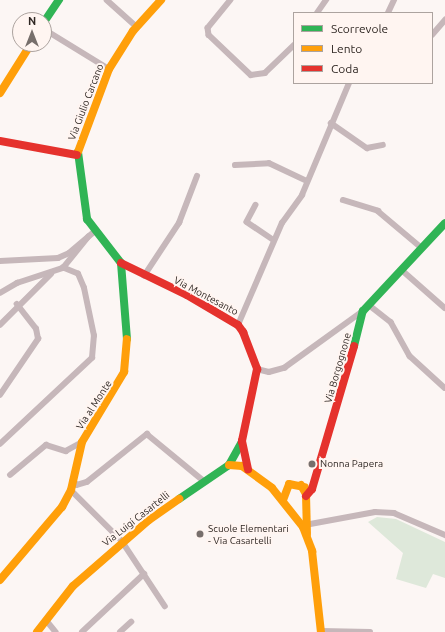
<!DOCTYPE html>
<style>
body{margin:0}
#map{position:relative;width:445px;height:632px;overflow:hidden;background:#fcf6f4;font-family:Ubuntu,sans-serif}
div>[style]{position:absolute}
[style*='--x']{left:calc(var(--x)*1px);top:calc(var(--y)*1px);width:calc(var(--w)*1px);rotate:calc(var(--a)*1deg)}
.green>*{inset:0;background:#dee8da}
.street>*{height:5.5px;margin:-2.75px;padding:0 2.75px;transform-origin:2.75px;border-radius:2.75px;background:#c6b7ba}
.fast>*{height:8px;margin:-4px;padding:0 4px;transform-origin:4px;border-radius:4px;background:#30b455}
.slow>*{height:8px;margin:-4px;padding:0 4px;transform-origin:4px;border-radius:4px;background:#ff9f0a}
.jam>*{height:8px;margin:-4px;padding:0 4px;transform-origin:4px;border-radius:4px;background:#e5322d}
.dots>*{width:11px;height:11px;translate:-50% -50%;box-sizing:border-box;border:2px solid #fff5f1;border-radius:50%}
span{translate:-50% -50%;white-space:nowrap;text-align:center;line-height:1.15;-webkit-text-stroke:4px #fff5f1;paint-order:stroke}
.street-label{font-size:10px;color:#2f2723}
.poi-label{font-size:10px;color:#2f2723}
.left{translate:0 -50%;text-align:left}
.legend{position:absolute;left:293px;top:12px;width:140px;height:72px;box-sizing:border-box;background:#fff5f1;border:1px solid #aca39f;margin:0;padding:5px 7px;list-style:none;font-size:12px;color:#2f2723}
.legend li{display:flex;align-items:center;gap:8px;height:20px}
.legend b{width:20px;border:1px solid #aca39f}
.north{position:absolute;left:12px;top:12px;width:40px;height:40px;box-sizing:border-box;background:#fff5f1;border:1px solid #aca39f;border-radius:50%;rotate:0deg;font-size:11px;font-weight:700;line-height:16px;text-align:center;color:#2f2723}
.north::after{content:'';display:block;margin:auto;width:14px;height:18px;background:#776f6c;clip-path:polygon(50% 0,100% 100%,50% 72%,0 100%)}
</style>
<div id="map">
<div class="green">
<div style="clip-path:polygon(377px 517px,396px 519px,445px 542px,445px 578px,433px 574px,426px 588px,396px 579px,403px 553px,368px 522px)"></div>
</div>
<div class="street">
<div style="--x:107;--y:0;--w:40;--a:42"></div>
<div style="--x:231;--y:0;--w:36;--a:129"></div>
<div style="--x:208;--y:28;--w:7;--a:82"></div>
<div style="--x:209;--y:35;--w:58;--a:43.6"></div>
<div style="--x:251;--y:75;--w:14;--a:-8"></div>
<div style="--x:265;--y:73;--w:40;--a:-44"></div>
<div style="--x:317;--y:13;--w:16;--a:-55"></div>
<div style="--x:388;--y:13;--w:14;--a:-65"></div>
<div style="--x:44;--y:29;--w:76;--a:31.6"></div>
<div style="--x:432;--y:35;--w:20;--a:-49"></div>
<div style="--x:331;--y:123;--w:44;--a:34.8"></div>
<div style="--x:367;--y:148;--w:16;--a:-11"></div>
<div style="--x:235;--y:165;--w:34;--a:-3"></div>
<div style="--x:269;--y:163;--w:42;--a:25.3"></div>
<div style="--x:343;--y:200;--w:37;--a:17"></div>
<div style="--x:378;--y:211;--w:57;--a:40.1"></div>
<div style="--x:256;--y:205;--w:19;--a:118"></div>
<div style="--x:247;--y:222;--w:32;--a:34"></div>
<div style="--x:0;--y:261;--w:58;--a:-3"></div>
<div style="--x:58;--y:258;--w:12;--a:-24"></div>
<div style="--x:69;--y:253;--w:33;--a:-40"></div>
<div style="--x:402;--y:270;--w:57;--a:41.5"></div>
<div style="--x:144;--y:276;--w:64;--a:-56.6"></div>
<div style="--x:179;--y:223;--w:50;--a:-69"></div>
<div style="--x:0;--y:293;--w:20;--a:-30"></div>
<div style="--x:17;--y:283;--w:48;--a:-18.1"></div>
<div style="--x:63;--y:268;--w:40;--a:-51"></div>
<div style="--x:369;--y:305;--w:28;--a:38"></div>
<div style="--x:391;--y:322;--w:39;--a:61"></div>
<div style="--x:410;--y:356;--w:47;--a:42.4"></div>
<div style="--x:0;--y:325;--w:72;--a:-45"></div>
<div style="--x:238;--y:325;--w:111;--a:-66.7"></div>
<div style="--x:282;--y:223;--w:34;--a:-54"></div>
<div style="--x:302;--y:195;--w:121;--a:-67.2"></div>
<div style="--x:257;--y:369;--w:12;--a:14"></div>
<div style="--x:269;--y:372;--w:16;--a:-15"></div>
<div style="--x:284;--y:368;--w:97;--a:-35.8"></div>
<div style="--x:0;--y:395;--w:68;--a:-55.8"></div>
<div style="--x:38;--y:339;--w:10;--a:-101"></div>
<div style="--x:36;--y:329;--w:31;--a:-128"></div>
<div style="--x:0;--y:444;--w:126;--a:-43.1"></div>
<div style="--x:92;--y:358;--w:22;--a:-85"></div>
<div style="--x:94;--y:336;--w:49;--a:-101.8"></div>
<div style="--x:84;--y:288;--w:15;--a:-113"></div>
<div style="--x:78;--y:274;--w:16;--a:-158"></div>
<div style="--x:10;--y:475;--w:47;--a:-39.8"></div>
<div style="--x:46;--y:445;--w:21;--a:17"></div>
<div style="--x:66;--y:451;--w:18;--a:-29"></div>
<div style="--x:73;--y:480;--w:6;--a:51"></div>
<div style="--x:77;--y:485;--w:10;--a:-17"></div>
<div style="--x:87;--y:482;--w:77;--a:-38.7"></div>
<div style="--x:147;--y:434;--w:74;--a:39.5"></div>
<div style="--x:71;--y:490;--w:72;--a:45"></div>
<div style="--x:122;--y:541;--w:78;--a:56.5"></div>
<div style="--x:305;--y:525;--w:71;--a:-10.5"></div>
<div style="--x:375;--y:512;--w:19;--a:3"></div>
<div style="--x:394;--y:513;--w:56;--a:23.3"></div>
<div style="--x:47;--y:621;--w:14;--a:51"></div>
<div style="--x:321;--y:631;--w:49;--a:1.2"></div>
<div style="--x:82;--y:632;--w:85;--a:-43.1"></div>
<div style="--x:120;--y:632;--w:15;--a:-42"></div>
</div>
<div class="fast">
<div style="--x:44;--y:22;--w:27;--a:-56"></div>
<div style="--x:78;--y:152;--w:68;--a:82.3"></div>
<div style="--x:87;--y:219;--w:56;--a:52.3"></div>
<div style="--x:121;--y:263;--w:76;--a:85.5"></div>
<div style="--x:354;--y:346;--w:36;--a:-76"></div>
<div style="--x:363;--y:311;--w:120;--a:-47"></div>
<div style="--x:179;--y:499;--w:60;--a:-34.2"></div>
<div style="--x:229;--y:465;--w:25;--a:-61"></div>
</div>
<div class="slow">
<div style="--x:0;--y:93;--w:58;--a:-57.7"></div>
<div style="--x:78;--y:152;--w:89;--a:-69.5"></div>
<div style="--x:109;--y:69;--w:45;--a:-57.7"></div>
<div style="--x:133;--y:31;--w:42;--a:-47.9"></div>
<div style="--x:229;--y:465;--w:13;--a:4"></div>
<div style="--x:242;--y:466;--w:37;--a:36"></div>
<div style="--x:272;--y:488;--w:50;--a:51.5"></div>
<div style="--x:303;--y:527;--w:26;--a:69"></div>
<div style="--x:312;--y:551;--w:81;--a:83.7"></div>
<div style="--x:301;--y:485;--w:10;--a:61"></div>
<div style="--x:306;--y:494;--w:40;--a:88.6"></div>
<div style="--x:283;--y:500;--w:17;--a:-69"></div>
<div style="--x:289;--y:484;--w:16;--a:11"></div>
<div style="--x:0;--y:580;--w:96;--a:-49.7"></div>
<div style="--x:62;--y:507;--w:19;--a:-62"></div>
<div style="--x:71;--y:490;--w:49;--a:-77.1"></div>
<div style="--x:82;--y:442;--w:82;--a:-59"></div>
<div style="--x:124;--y:372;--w:33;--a:-85"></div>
<div style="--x:37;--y:632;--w:58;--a:-52"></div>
<div style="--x:73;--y:586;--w:101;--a:-41"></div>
<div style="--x:149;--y:520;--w:37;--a:-35"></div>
</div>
<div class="jam">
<div style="--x:0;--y:141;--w:78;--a:10.3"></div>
<div style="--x:121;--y:263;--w:73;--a:25.9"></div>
<div style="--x:187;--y:295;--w:59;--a:30.5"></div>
<div style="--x:238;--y:325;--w:9;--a:54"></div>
<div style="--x:243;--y:332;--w:40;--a:69"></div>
<div style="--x:257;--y:369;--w:74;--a:101.8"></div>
<div style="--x:242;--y:441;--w:29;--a:78"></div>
<div style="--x:306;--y:496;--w:9;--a:-49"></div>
<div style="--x:312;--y:489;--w:149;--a:-73.6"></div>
</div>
<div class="dots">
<div style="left:312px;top:464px;background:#776f6c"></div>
<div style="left:200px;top:534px;background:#776f6c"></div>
</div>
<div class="street-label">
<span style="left:86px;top:102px;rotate:-69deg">Via Giulio Carcano</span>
<span style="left:206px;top:296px;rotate:28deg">Via Montesanto</span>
<span style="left:338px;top:368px;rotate:-74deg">Via Borgognone</span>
<span style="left:94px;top:405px;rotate:-57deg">Via al Monte</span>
<span style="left:136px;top:519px;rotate:-38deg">Via Luigi Casartelli</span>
</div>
<div class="poi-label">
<span class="left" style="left:320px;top:464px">Nonna Papera</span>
<span class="left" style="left:208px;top:534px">Scuole Elementari<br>- Via Casartelli</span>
</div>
<ul class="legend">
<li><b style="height:5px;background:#30b455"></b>Scorrevole</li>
<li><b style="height:5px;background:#ff9f0a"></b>Lento</li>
<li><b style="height:5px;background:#e5322d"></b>Coda</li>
</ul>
<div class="north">N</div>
</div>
